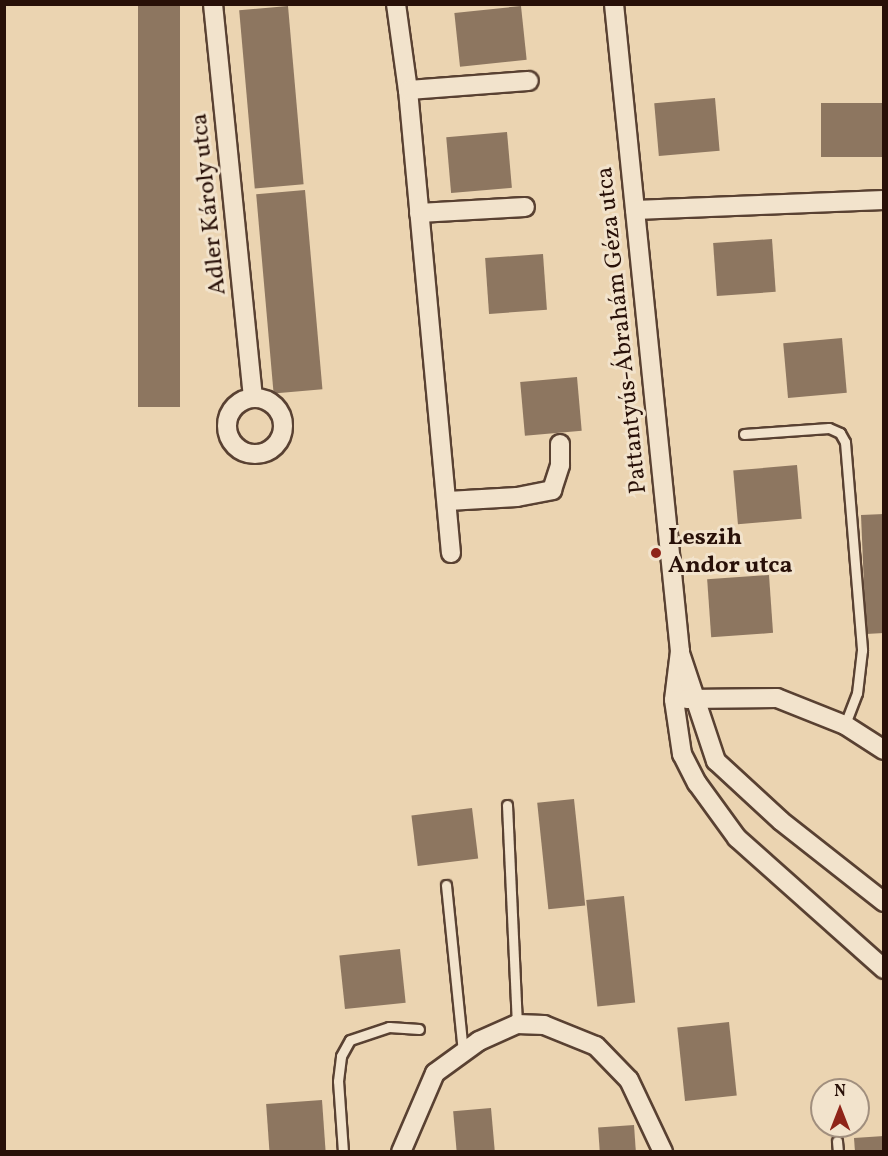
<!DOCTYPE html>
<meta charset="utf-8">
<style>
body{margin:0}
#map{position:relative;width:888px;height:1156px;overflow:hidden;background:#ebd4b1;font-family:Vollkorn,serif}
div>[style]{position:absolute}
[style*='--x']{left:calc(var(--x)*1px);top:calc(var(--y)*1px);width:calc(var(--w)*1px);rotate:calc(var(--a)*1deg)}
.building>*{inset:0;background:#8d7660;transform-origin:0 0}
.roads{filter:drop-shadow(2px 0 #594132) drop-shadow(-2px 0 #594132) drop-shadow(0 2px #594132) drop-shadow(0 -2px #594132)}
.service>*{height:9px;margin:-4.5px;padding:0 4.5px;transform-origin:4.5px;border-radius:4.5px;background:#f2e3cc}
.minor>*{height:18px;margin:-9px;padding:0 9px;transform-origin:9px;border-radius:9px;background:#f2e3cc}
.minor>.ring{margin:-9px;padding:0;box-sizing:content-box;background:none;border:18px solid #f2e3cc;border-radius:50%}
.dots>*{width:16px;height:16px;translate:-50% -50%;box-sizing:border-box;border:3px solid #f2e3cc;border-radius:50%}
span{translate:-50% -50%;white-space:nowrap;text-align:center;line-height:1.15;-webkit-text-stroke:6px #f2e3cc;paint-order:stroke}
.street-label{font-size:24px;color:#281008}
.poi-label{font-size:24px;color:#281008;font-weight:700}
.left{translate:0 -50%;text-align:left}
.frame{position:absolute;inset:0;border:6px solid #281008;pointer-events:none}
.north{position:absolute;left:810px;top:1078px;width:60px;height:60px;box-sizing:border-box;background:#f2e3cc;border:2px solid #a18f7e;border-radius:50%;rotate:0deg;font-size:16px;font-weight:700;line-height:24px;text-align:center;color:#281008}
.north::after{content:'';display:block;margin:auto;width:21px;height:27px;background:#8f2418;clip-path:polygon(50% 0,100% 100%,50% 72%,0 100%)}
</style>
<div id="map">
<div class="building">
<div style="left:138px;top:5px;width:42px;height:402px"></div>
<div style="left:288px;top:6px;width:179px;height:49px;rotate:85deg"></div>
<div style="left:521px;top:6px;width:54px;height:67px;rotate:84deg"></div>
<div style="left:715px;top:98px;width:53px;height:61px;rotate:85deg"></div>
<div style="left:884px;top:103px;width:54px;height:63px;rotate:90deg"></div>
<div style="left:507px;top:132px;width:56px;height:61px;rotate:85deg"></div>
<div style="left:305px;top:190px;width:200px;height:49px;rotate:85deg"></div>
<div style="left:772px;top:239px;width:53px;height:59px;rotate:86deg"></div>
<div style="left:543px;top:254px;width:56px;height:58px;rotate:86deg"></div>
<div style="left:842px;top:338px;width:55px;height:59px;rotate:85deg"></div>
<div style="left:577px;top:377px;width:54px;height:57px;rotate:85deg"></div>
<div style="left:797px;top:465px;width:54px;height:64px;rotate:85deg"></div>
<div style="clip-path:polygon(884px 514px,884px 633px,866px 634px,861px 515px)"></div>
<div style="left:769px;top:575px;width:58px;height:62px;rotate:86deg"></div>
<div style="left:574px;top:799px;width:107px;height:37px;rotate:84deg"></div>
<div style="left:472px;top:808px;width:51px;height:61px;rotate:83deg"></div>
<div style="left:624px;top:896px;width:107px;height:38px;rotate:84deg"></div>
<div style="left:400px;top:949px;width:54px;height:61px;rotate:84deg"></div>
<div style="left:729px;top:1022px;width:74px;height:52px;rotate:84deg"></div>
<div style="left:322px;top:1100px;width:52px;height:56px;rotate:86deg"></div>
<div style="left:491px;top:1108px;width:44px;height:38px;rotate:85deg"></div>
<div style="left:634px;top:1125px;width:27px;height:36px;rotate:86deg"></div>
<div style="clip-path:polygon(884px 1136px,884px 1152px,855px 1152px,854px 1138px)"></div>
</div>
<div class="roads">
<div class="service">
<div style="--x:744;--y:434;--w:85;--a:-4"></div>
<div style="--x:829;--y:428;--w:12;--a:24"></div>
<div style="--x:840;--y:433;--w:10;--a:61"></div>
<div style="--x:845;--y:442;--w:209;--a:85.3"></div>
<div style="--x:862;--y:650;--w:43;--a:96.6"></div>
<div style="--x:857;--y:693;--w:34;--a:111"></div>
<div style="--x:507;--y:805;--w:219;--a:87.4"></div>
<div style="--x:446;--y:885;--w:169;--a:84.2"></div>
<div style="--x:837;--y:1141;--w:11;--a:85"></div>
<div style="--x:343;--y:1152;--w:71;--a:-94"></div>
<div style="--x:338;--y:1081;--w:25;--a:-83"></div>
<div style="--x:341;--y:1056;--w:18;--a:-61"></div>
<div style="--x:350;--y:1040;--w:41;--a:-18.4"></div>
<div style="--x:389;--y:1027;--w:30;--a:4"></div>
</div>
<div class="minor">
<div style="--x:213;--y:4;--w:396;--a:84.2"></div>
<div style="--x:396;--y:4;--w:87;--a:82.1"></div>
<div style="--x:408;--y:90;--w:465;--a:84.7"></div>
<div style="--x:614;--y:4;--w:650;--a:84.18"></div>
<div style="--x:680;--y:651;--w:49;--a:97"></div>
<div style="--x:674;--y:700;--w:55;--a:81.6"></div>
<div style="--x:682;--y:754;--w:33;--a:63"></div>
<div style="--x:697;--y:783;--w:68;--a:54"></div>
<div style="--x:737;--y:838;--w:197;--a:41.7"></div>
<div style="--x:408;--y:90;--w:121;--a:-4.3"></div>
<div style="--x:635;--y:210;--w:249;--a:-2.3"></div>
<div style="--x:419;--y:213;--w:106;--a:-3.2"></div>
<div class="ring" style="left:227px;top:398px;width:38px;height:38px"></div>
<div style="--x:448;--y:501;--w:69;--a:-3.3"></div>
<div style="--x:517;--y:497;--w:36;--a:-11"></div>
<div style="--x:552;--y:490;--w:26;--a:-72"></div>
<div style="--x:560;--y:465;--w:21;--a:-90"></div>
<div style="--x:680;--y:653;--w:114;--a:71.6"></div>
<div style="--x:716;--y:761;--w:88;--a:42.7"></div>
<div style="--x:781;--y:821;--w:131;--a:38.2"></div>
<div style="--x:687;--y:699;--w:90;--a:-0.6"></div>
<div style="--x:777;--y:698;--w:73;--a:21.7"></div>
<div style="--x:845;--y:725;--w:46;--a:32.7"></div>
<div style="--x:401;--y:1152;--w:86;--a:-66.7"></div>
<div style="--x:435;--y:1073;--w:54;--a:-36"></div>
<div style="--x:479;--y:1041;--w:42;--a:-24.1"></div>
<div style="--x:517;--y:1024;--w:27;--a:2"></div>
<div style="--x:544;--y:1025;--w:56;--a:22"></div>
<div style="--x:596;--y:1046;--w:47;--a:45.9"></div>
<div style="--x:629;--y:1080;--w:80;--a:64.7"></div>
</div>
</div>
<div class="dots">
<div style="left:656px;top:553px;background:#8f2418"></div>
</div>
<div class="street-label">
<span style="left:210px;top:204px;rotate:-96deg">Adler Károly utca</span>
<span style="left:623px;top:330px;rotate:-96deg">Pattantyús-Ábrahám Géza utca</span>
</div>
<div class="poi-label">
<span class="left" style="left:668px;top:553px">Leszih<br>Andor utca</span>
</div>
<div class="frame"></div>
<div class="north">N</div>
</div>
